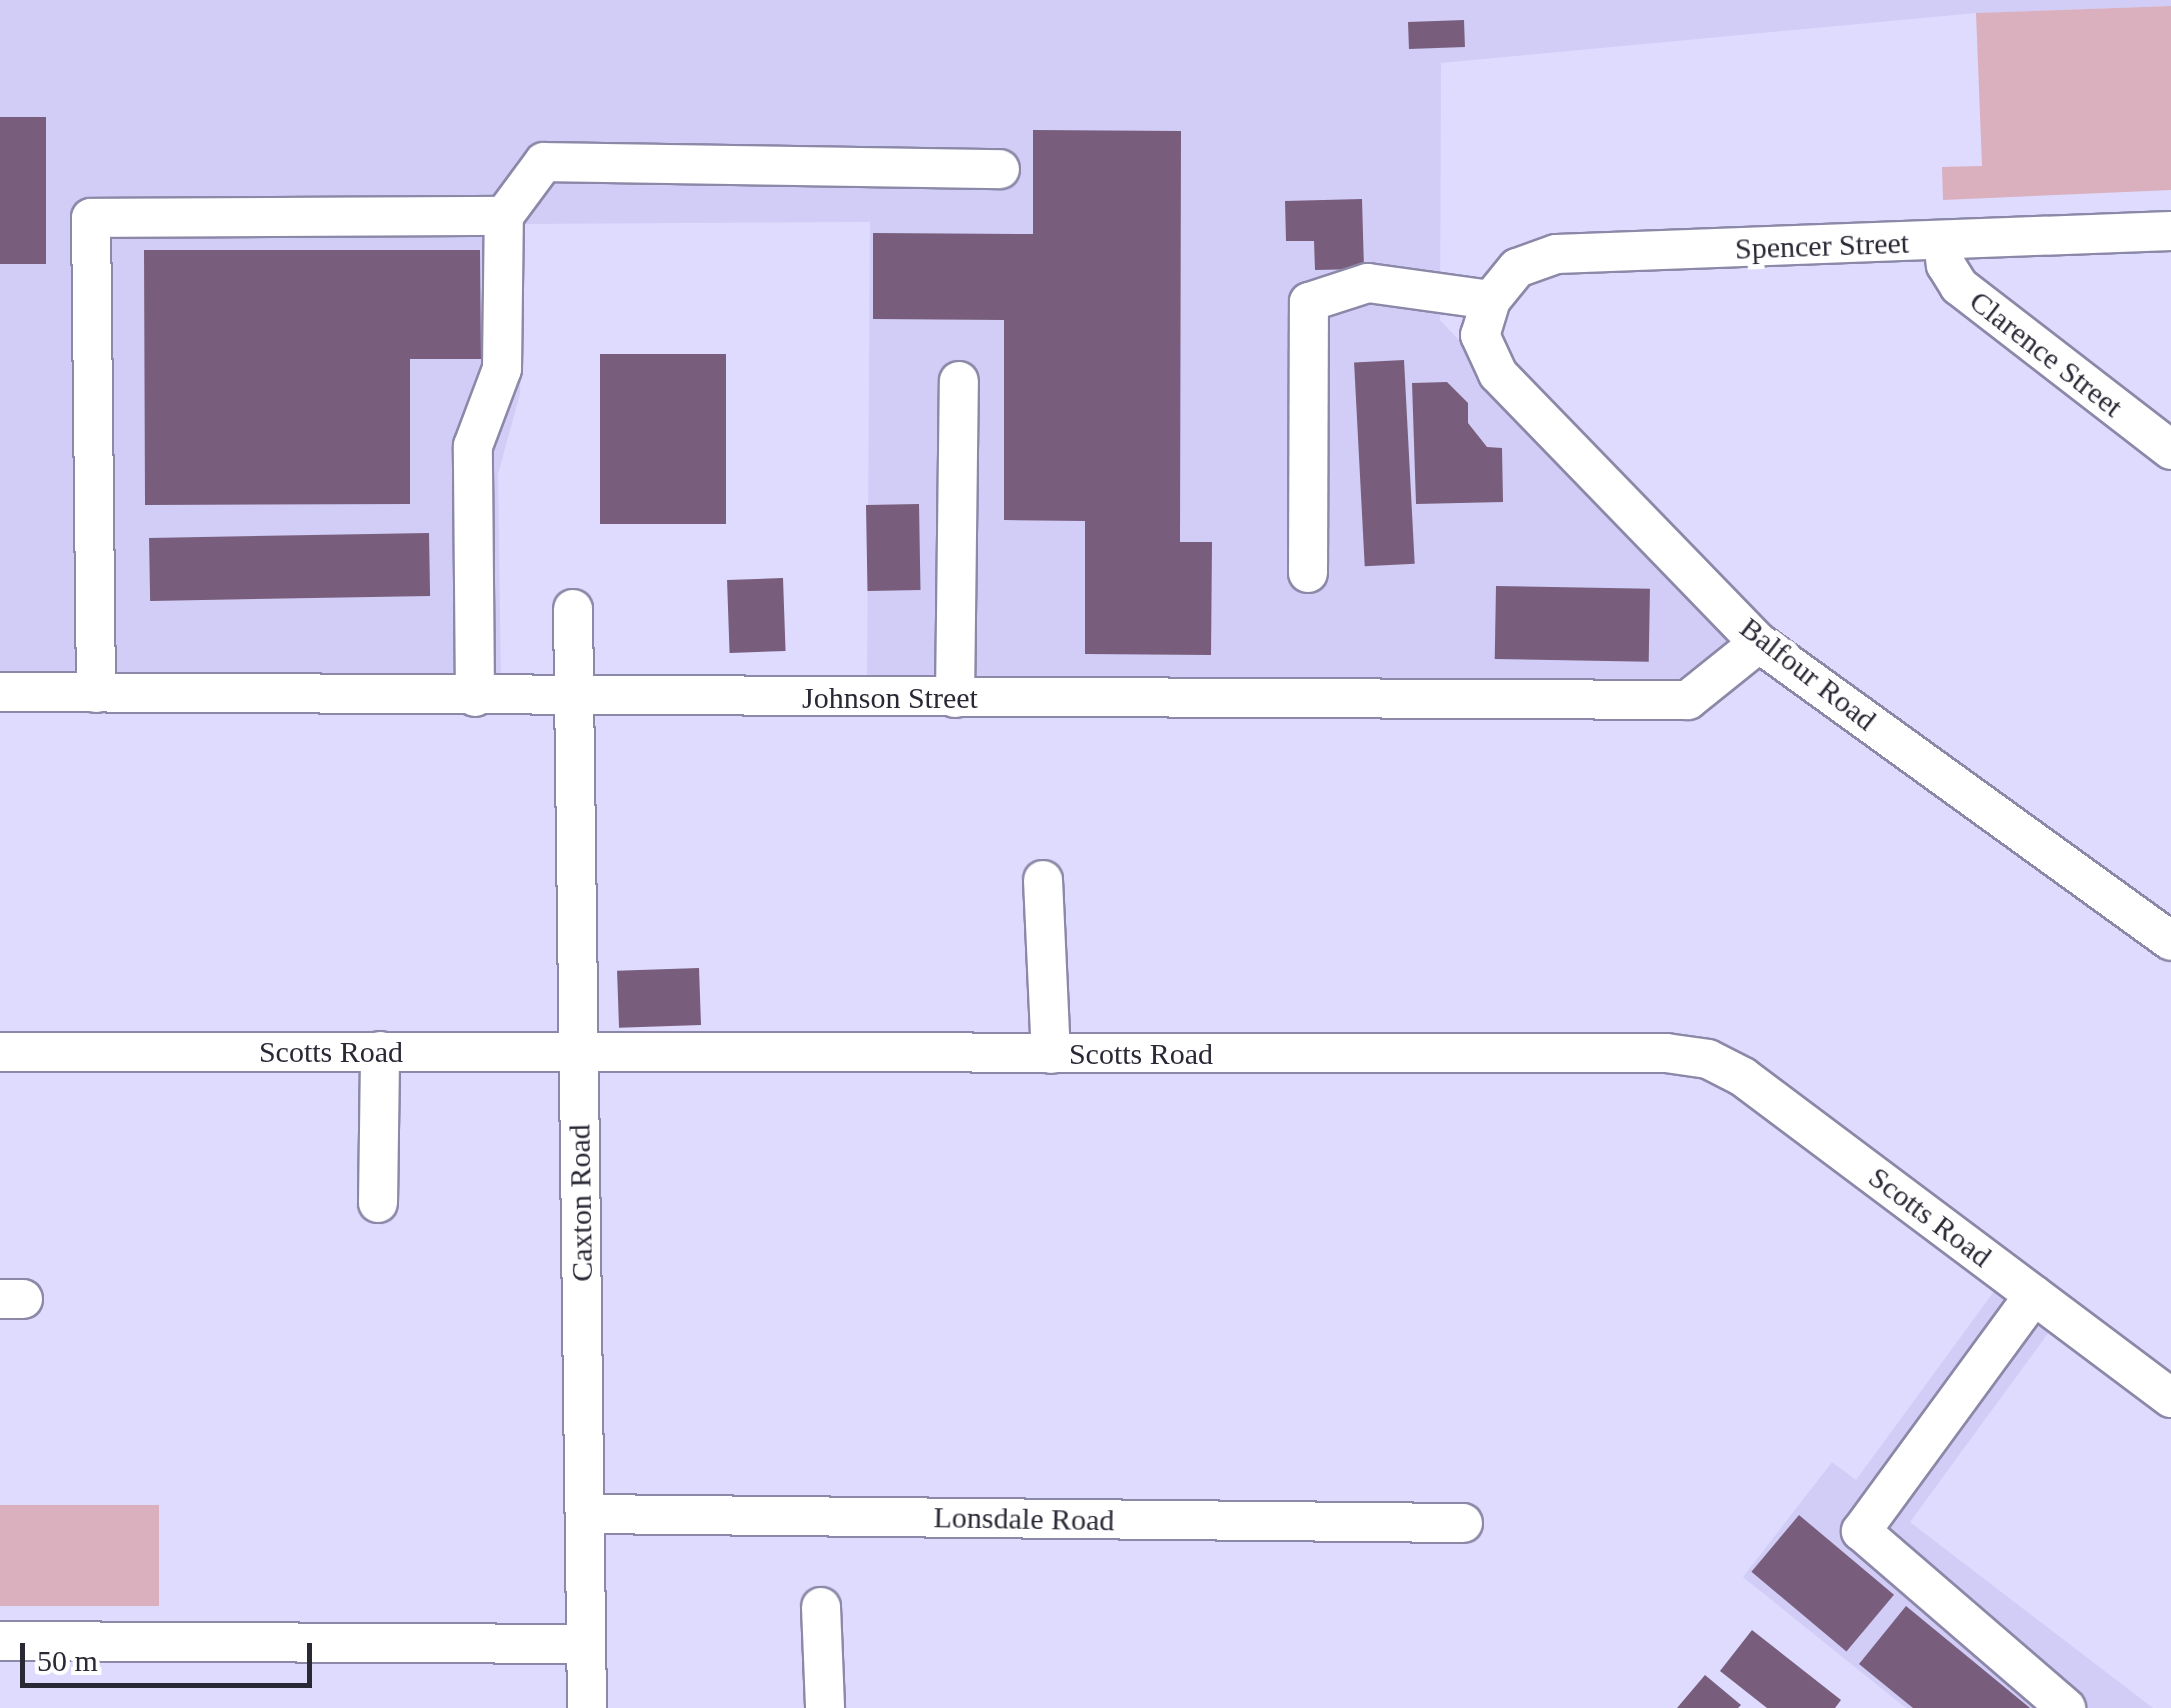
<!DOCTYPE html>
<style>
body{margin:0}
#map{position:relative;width:2171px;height:1708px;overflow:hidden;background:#dedbfe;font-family:Georgia,serif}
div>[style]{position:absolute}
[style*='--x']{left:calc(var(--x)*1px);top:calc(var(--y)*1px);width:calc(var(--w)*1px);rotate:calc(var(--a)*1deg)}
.built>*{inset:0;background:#d1cdf6}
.green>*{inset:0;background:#daafbe;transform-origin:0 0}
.building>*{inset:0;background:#785e7c;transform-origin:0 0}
.roads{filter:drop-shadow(2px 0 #8c88a8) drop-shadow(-2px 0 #8c88a8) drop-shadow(0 2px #8c88a8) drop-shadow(0 -2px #8c88a8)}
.minor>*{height:38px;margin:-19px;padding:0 19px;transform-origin:19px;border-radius:19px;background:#fff}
span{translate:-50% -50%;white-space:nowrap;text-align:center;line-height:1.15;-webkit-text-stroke:10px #fff;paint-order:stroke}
.street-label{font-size:30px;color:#292835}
.scale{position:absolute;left:20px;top:1643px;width:292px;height:45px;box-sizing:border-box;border:5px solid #292835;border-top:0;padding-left:12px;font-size:30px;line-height:35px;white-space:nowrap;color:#292835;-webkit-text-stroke:8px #fff;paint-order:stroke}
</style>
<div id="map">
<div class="built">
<div style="clip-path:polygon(0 0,2171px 0,2171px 6px,1976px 13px,1441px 63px,1440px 320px,1735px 634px,1671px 685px,867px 685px,870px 222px,524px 224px,520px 394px,498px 474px,501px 682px,0 682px)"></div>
<div style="clip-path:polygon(1995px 1290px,2049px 1332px,1910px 1522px,2153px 1708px,1906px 1708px,1743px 1577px,1832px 1462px,1856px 1480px)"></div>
</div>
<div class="green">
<div style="clip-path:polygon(2171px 6px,2171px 190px,1943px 200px,1942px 167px,1982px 166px,1976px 13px)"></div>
<div style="left:0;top:1505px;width:159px;height:101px"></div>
</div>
<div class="building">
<div style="left:1464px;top:20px;width:27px;height:56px;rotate:88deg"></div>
<div style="left:0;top:117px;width:46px;height:147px"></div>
<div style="clip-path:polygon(1033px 130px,1181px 131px,1180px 542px,1212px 542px,1211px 655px,1085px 654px,1085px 521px,1004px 520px,1004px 320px,873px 319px,873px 233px,1033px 234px)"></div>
<div style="clip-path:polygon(1362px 199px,1364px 269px,1315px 270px,1314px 241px,1286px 241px,1285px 201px)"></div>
<div style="clip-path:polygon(144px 250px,480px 250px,481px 359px,410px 359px,410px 504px,145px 505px)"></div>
<div style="left:726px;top:354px;width:170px;height:126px;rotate:90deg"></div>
<div style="left:1404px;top:360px;width:204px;height:50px;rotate:87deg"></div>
<div style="clip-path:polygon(1447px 382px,1468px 403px,1468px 423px,1487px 447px,1502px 448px,1503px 502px,1416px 504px,1412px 383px)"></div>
<div style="left:919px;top:504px;width:86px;height:53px;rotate:89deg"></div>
<div style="left:429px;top:533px;width:63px;height:280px;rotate:89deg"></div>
<div style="left:783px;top:578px;width:73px;height:56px;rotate:88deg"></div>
<div style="left:1496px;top:586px;width:154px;height:73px;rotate:1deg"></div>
<div style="left:699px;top:968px;width:57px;height:82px;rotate:88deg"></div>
<div style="left:1799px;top:1515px;width:124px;height:74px;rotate:40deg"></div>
<div style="clip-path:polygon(1906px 1606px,2030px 1708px,1913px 1708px,1859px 1664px)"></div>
<div style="clip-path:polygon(1752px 1630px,1841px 1700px,1835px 1708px,1767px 1708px,1720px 1671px)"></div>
<div style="clip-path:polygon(1705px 1675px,1741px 1705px,1738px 1708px,1677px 1708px)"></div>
</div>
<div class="roads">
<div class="minor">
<div style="--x:2171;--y:231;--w:615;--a:177.86"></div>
<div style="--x:1556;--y:254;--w:41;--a:160.3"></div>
<div style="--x:1517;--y:268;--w:41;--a:129.1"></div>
<div style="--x:1491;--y:300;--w:37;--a:107"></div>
<div style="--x:1480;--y:335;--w:43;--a:65.2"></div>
<div style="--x:1498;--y:374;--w:375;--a:45.9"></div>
<div style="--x:1759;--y:643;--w:508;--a:35.88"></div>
<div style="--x:1943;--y:242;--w:23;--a:83"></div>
<div style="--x:1946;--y:265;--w:25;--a:58"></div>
<div style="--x:1959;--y:286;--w:268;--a:37.7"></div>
<div style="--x:1308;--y:573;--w:271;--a:-89.8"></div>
<div style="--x:1309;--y:302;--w:62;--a:-17.9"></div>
<div style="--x:1368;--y:283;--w:124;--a:7.9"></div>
<div style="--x:573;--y:609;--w:1099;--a:89.27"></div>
<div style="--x:0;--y:692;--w:1688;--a:0.27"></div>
<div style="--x:1688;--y:700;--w:91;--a:-38.8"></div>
<div style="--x:96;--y:693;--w:475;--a:-90.6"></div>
<div style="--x:91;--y:218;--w:413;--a:-0.3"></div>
<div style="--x:475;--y:697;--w:251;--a:-90.5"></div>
<div style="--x:473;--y:446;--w:82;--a:-69.4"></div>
<div style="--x:502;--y:369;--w:153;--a:-89.3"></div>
<div style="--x:504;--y:216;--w:67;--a:-53.5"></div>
<div style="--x:544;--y:162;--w:456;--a:0.9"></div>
<div style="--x:955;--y:698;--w:317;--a:-89.3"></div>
<div style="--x:1043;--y:880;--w:174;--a:87.4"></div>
<div style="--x:0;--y:1052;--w:1666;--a:0.03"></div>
<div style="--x:1666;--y:1053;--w:42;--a:8.1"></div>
<div style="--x:1708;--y:1059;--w:39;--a:27"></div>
<div style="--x:1743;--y:1077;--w:535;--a:36.87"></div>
<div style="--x:378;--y:1203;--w:152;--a:-89.2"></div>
<div style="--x:2034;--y:1295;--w:293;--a:126.2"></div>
<div style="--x:1861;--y:1531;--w:271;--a:40.8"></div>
<div style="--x:0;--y:1299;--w:23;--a:0"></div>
<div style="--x:586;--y:1514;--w:877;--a:0.59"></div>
<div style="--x:821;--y:1607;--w:101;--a:87.7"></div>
<div style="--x:0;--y:1641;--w:586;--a:0.29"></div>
</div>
</div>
<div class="street-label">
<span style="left:1822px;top:246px;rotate:-2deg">Spencer Street</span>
<span style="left:2046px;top:354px;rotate:38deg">Clarence Street</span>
<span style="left:1808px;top:674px;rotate:38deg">Balfour Road</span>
<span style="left:890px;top:698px">Johnson Street</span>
<span style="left:331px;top:1052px">Scotts Road</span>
<span style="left:1141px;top:1054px">Scotts Road</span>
<span style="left:581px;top:1203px;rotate:-91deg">Caxton Road</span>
<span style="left:1930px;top:1217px;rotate:37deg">Scotts Road</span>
<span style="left:1024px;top:1519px;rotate:1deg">Lonsdale Road</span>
</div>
<div class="scale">50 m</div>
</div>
